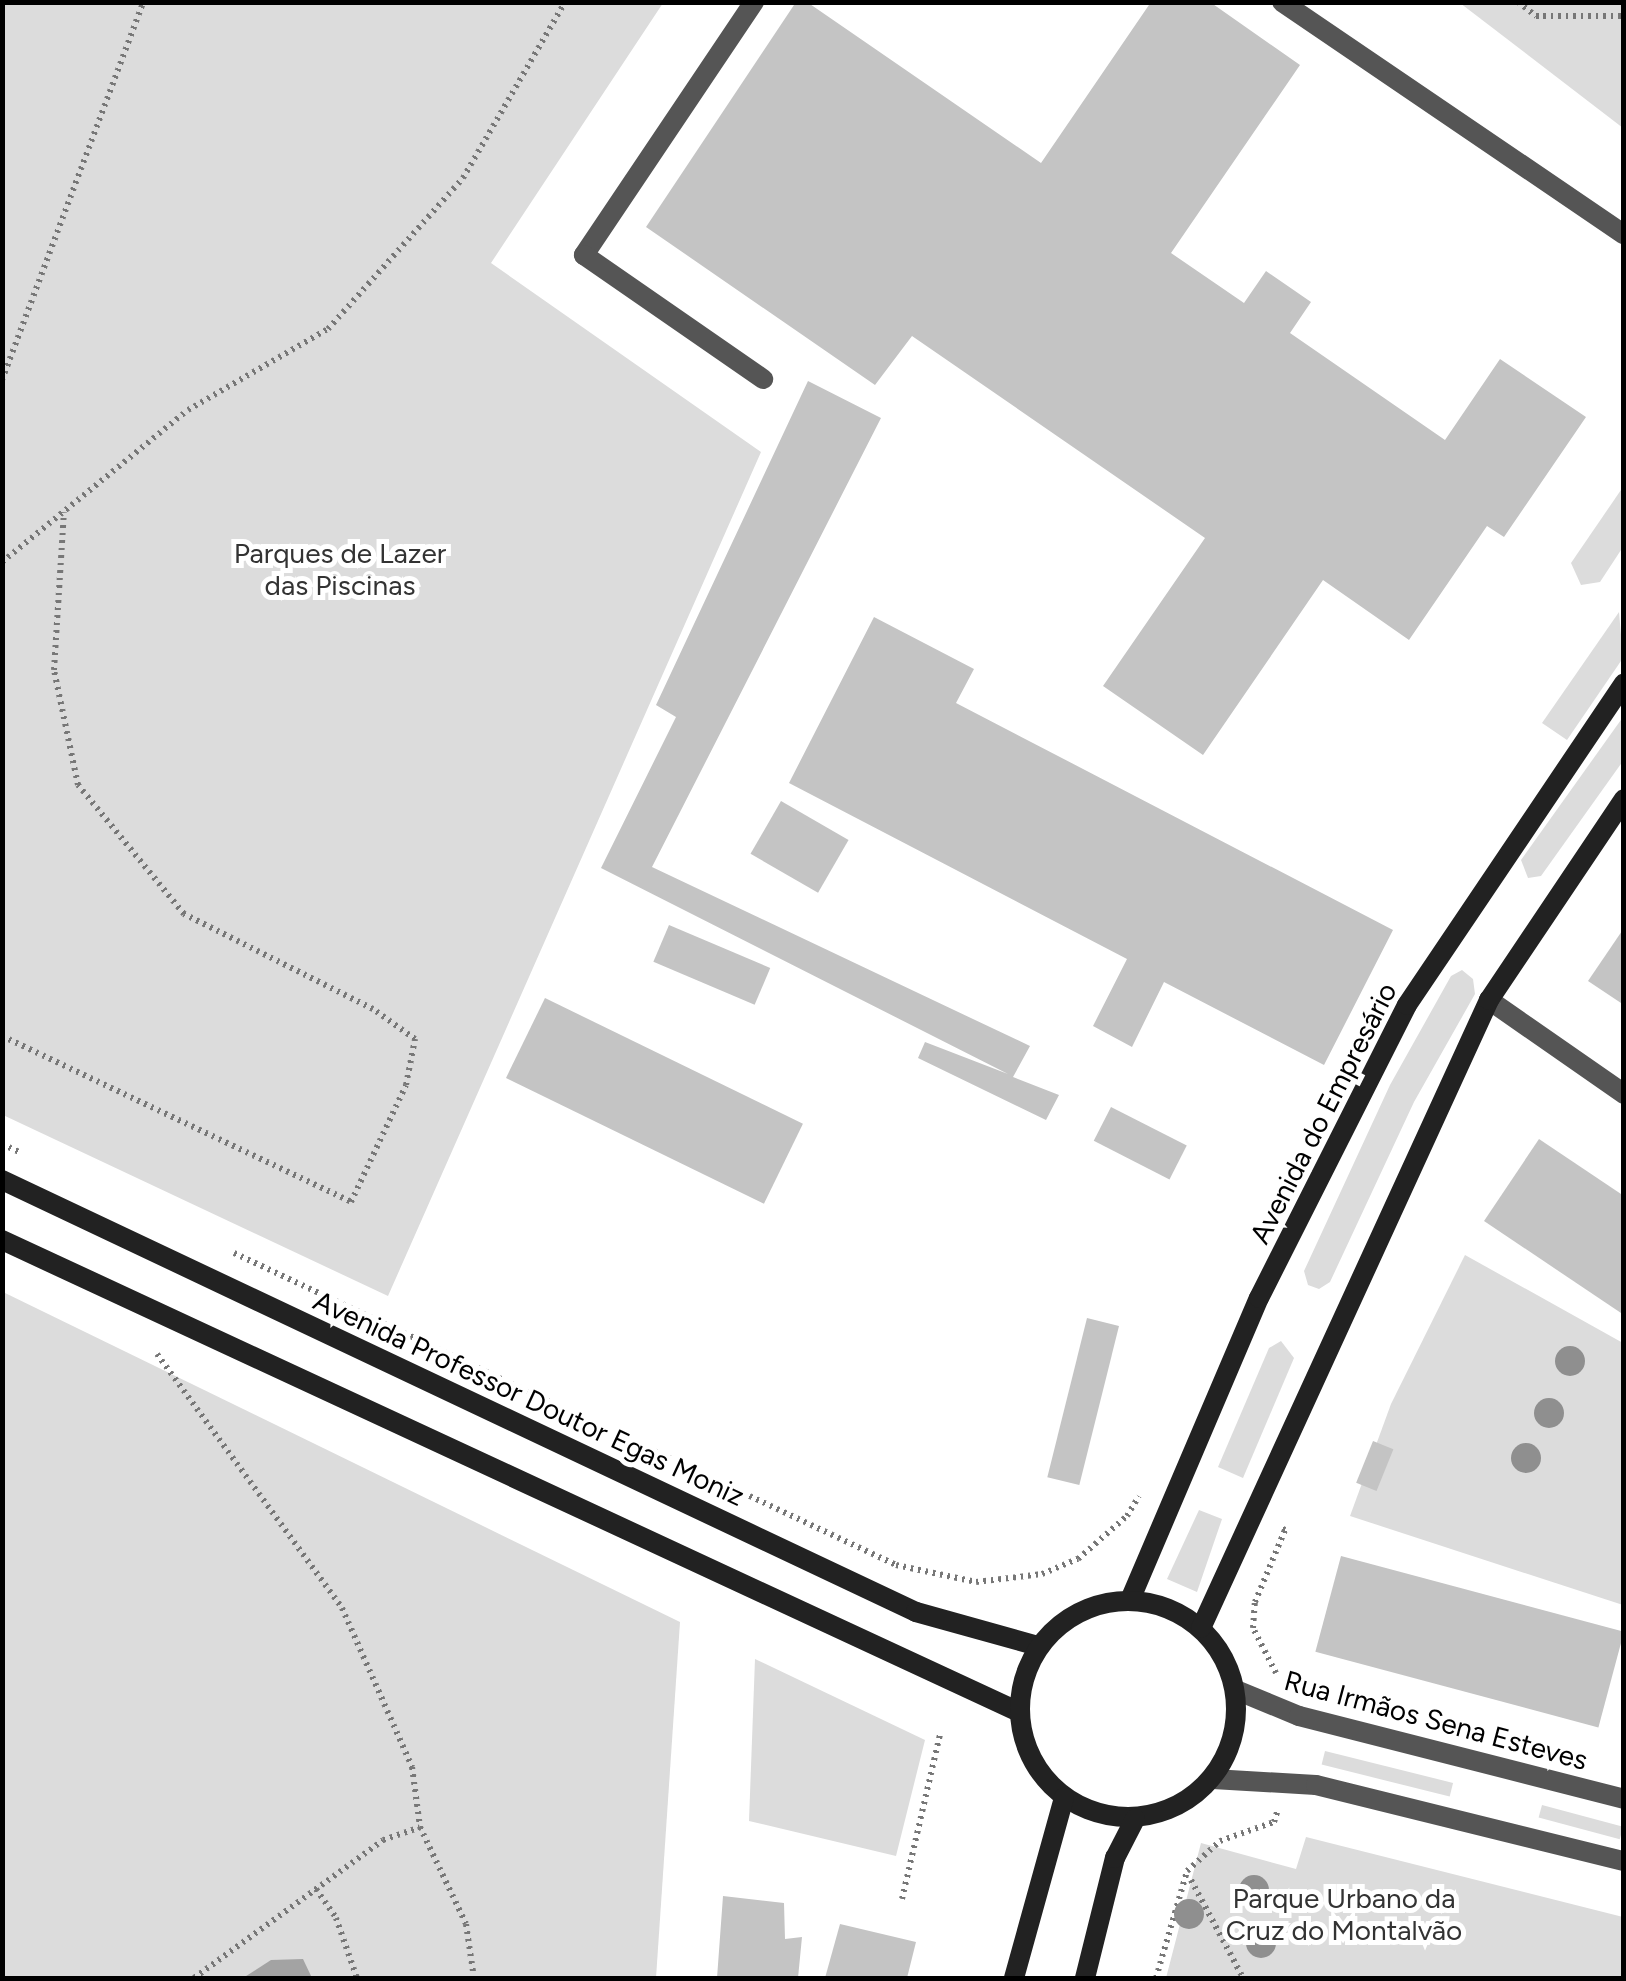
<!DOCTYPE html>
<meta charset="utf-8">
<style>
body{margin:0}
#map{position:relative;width:1626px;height:1981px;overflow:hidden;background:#fff;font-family:Figtree,sans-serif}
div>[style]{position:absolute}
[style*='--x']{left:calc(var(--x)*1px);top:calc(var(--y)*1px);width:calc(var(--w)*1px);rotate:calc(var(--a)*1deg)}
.green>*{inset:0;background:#dcdcdc;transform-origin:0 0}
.water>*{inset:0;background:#a3a3a3}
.building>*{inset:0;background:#c4c4c4;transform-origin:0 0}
.path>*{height:6px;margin-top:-3px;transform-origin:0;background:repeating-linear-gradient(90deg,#777 0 2.5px,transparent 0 7.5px)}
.lane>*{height:20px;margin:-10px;padding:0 10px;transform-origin:10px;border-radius:10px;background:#555}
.street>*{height:20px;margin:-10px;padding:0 10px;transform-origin:10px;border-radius:10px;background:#555}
.secondary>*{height:20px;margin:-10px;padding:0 10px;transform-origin:10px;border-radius:10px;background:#222}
.secondary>.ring{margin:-10px;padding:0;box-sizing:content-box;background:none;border:20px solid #222;border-radius:50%}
.trees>*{width:30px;height:30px;margin:-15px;border-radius:50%;background:#8f8f8f}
span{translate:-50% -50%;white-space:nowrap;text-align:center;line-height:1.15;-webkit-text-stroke:10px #fff;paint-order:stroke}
.park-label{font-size:28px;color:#333}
.street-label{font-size:28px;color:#000}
.frame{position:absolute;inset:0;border:5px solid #000;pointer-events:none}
</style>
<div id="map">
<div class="green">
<div style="clip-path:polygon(3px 2px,663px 3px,491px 263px,761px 452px,388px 1296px,3px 1115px)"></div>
<div style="clip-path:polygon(1460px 3px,1623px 3px,1623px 128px)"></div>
<div style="clip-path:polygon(1623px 487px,1623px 547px,1600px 582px,1581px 585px,1571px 563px)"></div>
<div style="clip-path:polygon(1619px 612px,1623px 658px,1567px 740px,1542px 723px)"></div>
<div style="clip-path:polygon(1623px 717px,1623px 761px,1541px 876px,1528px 878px,1521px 860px)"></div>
<div style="clip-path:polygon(1462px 970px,1473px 979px,1475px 994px,1414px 1102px,1330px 1282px,1319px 1289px,1308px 1285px,1304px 1271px,1390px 1085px,1451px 976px)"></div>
<div style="clip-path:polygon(1465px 1255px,1623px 1343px,1623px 1605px,1350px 1516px,1391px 1404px)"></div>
<div style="clip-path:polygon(3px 1292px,680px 1622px,656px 1978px,3px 1978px)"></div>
<div style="clip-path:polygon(1281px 1341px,1294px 1358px,1243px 1478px,1218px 1467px,1269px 1348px)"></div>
<div style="clip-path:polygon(1199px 1510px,1222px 1519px,1197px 1592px,1167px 1579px)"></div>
<div style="clip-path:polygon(755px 1659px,925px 1740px,896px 1856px,749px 1821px)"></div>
<div style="left:1325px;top:1751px;width:132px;height:14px;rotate:14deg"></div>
<div style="left:1542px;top:1805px;width:84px;height:13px;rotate:15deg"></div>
<div style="clip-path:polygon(1306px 1837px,1623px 1917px,1623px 1978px,1166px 1978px,1201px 1843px,1296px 1869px)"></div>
</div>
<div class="water">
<div style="clip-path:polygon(303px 1959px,312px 1978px,243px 1978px,271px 1960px)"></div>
</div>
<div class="building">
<div style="clip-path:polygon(796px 2px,807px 2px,1041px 163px,1151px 2px,1210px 2px,1300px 65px,1171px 253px,1244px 303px,1266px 271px,1311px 302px,1290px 333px,1445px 440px,1500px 359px,1586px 417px,1504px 537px,1487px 526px,1409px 640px,1323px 580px,1203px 755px,1103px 686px,1205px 538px,912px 336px,875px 385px,646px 227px)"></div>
<div style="clip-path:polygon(808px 381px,881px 418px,652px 867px,1030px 1046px,1013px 1077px,1059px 1095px,1046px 1120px,918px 1058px,925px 1042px,1008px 1074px,601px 868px,676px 717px,656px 705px)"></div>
<div style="clip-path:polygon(874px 617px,974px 669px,956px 703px,1393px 930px,1324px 1065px,1164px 982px,1132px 1047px,1093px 1026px,1127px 959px,789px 783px)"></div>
<div style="left:781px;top:801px;width:78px;height:61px;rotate:30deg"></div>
<div style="left:669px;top:925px;width:110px;height:40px;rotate:23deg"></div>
<div style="clip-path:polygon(1624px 928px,1624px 1005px,1588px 981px)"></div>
<div style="left:545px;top:998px;width:287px;height:89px;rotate:26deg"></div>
<div style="left:1111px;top:1107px;width:85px;height:38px;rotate:27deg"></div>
<div style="clip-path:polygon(1539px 1139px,1624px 1196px,1624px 1315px,1484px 1221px)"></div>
<div style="left:1087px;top:1318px;width:33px;height:164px;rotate:14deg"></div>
<div style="left:1373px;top:1441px;width:22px;height:45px;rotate:22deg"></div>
<div style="left:1341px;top:1556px;width:293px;height:99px;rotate:15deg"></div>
<div style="clip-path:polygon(723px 1896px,784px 1903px,785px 1939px,802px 1937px,798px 1978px,717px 1978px)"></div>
<div style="clip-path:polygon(840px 1924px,916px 1942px,907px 1978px,825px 1978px)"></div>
</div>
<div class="path">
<div style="--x:1518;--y:2;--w:23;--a:38"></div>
<div style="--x:1536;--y:16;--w:88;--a:0"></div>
<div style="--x:2;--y:380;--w:403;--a:-69.5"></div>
<div style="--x:2;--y:562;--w:240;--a:-39.3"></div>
<div style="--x:188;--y:410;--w:162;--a:-30.1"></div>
<div style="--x:328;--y:329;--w:203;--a:-48.2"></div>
<div style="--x:463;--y:178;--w:203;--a:-59.9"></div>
<div style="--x:2;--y:1036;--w:386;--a:25.4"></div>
<div style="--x:351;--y:1202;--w:129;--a:-64.8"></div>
<div style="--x:406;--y:1085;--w:47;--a:-78.9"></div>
<div style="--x:415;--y:1039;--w:52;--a:-144.5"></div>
<div style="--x:373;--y:1009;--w:212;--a:-153.3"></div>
<div style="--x:184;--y:914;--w:167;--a:-129.4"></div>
<div style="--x:78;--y:785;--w:117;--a:-101.8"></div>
<div style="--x:54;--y:670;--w:158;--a:-86.4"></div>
<div style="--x:2;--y:1144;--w:19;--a:25"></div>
<div style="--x:234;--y:1253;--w:732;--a:25.23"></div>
<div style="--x:896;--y:1565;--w:82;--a:12"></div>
<div style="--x:976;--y:1582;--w:66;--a:-6.9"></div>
<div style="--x:1042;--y:1574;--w:39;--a:-23"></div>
<div style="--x:1078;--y:1559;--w:65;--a:-41.3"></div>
<div style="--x:1127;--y:1516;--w:23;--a:-59"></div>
<div style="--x:157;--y:1354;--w:314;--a:53.9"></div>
<div style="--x:342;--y:1608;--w:174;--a:66.2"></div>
<div style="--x:412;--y:1767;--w:61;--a:82.4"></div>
<div style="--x:420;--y:1827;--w:107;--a:64.6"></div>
<div style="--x:466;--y:1924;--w:55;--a:81.6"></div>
<div style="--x:1276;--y:1673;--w:51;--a:-117.1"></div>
<div style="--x:1253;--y:1628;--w:26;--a:-86"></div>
<div style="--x:1255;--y:1602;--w:78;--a:-67.4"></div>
<div style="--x:1285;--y:1530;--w:7;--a:-153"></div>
<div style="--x:1191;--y:1880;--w:111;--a:62"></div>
<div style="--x:316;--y:1889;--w:35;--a:55"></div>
<div style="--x:336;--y:1918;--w:64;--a:70.7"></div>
<div style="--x:902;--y:1899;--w:168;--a:-77"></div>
<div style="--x:194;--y:1978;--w:234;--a:-36.1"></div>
<div style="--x:383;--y:1840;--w:39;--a:-19"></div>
<div style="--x:1156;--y:1978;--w:111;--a:-73.8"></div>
<div style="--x:1187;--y:1871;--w:45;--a:-42.3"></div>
<div style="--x:1220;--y:1841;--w:57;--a:-19.4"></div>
<div style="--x:1274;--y:1822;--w:14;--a:-73"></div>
</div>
<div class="lane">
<div style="--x:754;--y:2;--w:305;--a:123.9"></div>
<div style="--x:584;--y:255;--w:218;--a:34.7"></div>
<div style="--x:1282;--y:2;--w:413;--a:34.2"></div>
</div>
<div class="street">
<div style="--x:1489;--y:1000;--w:165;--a:34.8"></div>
<div style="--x:1236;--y:1690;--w:68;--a:22.4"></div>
<div style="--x:1299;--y:1716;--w:335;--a:14.3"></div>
<div style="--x:1213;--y:1779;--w:103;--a:3.3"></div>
<div style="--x:1316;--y:1785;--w:317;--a:13.9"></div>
</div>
<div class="secondary">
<div style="--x:2;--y:1180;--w:1011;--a:25.3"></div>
<div style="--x:916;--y:1612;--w:127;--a:15.6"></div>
<div style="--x:2;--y:1240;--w:1121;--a:24.9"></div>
<div style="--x:1130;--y:1600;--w:328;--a:-66.9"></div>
<div style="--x:1259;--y:1298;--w:328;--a:-63.2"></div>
<div style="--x:1407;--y:1005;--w:388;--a:-56"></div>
<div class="ring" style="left:1020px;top:1601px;width:196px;height:196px"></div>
<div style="--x:1201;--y:1628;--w:691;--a:-65.36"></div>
<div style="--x:1489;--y:1000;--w:242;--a:-56.1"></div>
<div style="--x:1014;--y:1978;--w:187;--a:-74.5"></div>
<div style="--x:1085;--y:1978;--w:124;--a:-76"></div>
<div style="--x:1115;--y:1858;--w:44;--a:-62.9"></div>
</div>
<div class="trees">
<div style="left:1570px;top:1361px"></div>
<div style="left:1549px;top:1413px"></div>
<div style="left:1526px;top:1458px"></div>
<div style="left:1254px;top:1890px"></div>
<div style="left:1189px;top:1914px"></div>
<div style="left:1261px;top:1943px"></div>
</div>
<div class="park-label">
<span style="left:340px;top:569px">Parques de Lazer<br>das Piscinas</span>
<span style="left:1344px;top:1914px">Parque Urbano da<br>Cruz do Montalvão</span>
</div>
<div class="street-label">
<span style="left:1323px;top:1113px;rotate:-63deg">Avenida do Empresário</span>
<span style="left:529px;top:1398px;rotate:25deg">Avenida Professor Doutor Egas Moniz</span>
<span style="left:1436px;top:1720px;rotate:15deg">Rua Irmãos Sena Esteves</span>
</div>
<div class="frame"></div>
</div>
